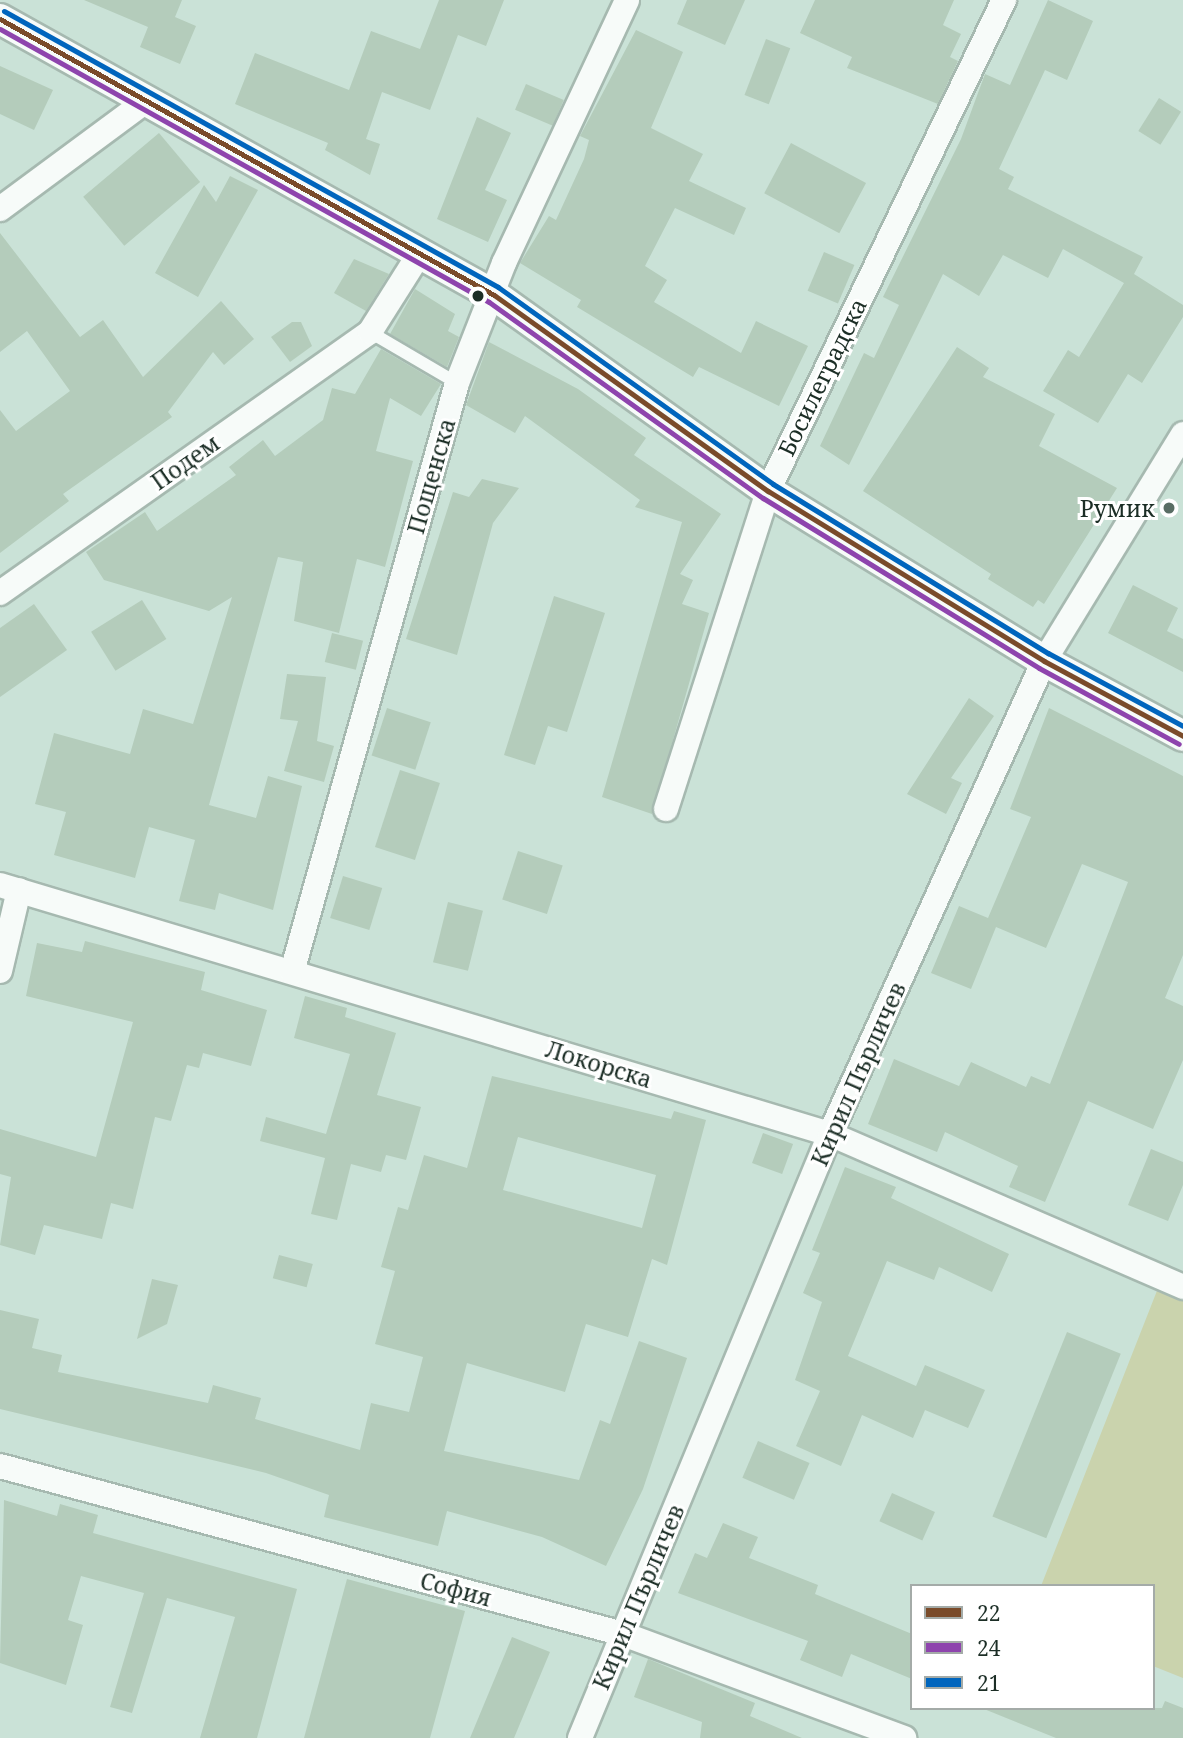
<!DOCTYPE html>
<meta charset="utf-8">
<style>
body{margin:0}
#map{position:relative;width:1183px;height:1738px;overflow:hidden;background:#cae2d7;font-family:"Noto Serif",serif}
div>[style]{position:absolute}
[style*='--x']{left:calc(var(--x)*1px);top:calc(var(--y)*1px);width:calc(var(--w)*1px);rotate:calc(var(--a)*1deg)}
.green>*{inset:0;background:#cad3ad}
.building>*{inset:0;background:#b4ccbb;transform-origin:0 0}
.roads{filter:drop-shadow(2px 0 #a6b9b0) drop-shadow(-2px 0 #a6b9b0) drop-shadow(0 2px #a6b9b0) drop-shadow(0 -2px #a6b9b0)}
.service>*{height:12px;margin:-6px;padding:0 6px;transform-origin:6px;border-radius:6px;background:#f7fbf9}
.minor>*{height:24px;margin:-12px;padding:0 12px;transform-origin:12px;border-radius:12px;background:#f7fbf9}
.tertiary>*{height:30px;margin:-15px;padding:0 15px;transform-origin:15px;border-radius:15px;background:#f7fbf9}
.bus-1>*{height:5px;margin:-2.5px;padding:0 2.5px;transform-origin:2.5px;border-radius:2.5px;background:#7a4b2a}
.bus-2>*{height:5px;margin:-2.5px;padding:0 2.5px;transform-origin:2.5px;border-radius:2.5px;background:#8e44ad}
.bus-3>*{height:5px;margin:-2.5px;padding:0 2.5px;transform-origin:2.5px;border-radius:2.5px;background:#0065bd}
.dots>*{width:19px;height:19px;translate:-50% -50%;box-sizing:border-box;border:4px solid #fff;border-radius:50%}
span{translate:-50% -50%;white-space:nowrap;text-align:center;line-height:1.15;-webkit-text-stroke:6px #fff;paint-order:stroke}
.street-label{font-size:23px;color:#1c2e26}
.poi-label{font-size:23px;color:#1c2e26}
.right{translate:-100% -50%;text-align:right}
.legend{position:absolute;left:910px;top:1584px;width:245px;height:126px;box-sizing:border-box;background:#fff;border:2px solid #a4aba8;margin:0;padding:9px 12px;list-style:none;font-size:21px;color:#1c2e26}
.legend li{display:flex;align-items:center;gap:14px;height:35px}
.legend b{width:35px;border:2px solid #a4aba8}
</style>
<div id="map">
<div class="green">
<div style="clip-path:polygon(1162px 1278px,1183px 1288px,1183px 1678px,1153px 1666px,1153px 1586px,1041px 1586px)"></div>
</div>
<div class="building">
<div style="clip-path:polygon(84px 0,182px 0,175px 17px,196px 26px,180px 64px,140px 47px,148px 27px)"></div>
<div style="clip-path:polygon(439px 0,504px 0,486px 46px,458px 35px,430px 110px,382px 92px,366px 139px,380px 144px,370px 175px,325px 150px,328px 143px,235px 104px,255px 53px,349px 90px,371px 31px,420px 49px)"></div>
<div style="clip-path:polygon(687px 0,745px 0,725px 45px,677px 24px)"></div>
<div style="clip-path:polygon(815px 0,954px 0,943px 25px,961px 34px,950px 57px,958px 61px,938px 104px,847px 68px,852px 57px,800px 33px)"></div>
<div style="clip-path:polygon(1048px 0,1093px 21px,1067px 80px,1045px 70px,999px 169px,1014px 177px,1008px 189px,1143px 257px,1134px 274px,1183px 305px,1183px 317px,1142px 383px,1128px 374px,1098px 423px,1043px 391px,1068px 350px,1079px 357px,1124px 283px,1063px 249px,1048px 278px,1003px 255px,979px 296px,943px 274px,849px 465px,820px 446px,864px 353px,874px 358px,899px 305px,883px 297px,961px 139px,985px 74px,1010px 85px)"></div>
<div style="clip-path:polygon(636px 30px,683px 52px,651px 128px,703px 154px,689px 181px,746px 208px,734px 235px,675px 208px,645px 266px,667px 280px,654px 302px,741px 353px,756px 321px,808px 346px,779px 406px,699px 367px,693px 377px,577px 307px,581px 300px,520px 263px,549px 216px,556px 220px,584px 159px,589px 140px,580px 136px)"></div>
<div style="left:766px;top:39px;width:26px;height:60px;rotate:21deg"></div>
<div style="clip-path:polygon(0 66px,53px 90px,34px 130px,0 114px)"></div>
<div style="left:526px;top:84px;width:41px;height:28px;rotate:23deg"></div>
<div style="left:1159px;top:98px;width:26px;height:39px;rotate:32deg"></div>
<div style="clip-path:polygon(477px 117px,511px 133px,485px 190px,507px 200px,488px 242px,437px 219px)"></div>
<div style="left:159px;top:133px;width:64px;height:99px;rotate:50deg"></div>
<div style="left:791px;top:143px;width:85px;height:57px;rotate:28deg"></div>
<div style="clip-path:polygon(230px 176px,258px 190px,198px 297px,155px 273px,204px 185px,216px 202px)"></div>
<div style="clip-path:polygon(0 233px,80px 337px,103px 320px,143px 377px,221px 301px,254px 339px,224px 365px,213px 352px,168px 412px,172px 417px,63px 494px,69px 501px,0 553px,0 410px,16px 431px,70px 391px,27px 331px,0 352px)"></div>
<div style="left:824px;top:252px;width:33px;height:42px;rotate:23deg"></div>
<div style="clip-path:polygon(354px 259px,389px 274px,366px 311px,334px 293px)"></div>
<div style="clip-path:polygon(415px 289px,455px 314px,448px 331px,459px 337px,447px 367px,390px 334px)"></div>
<div style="clip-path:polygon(292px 322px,301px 322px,312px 346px,290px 362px,271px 337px)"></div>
<div style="clip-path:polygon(489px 342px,578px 389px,646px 438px,634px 455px,721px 514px,680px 574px,693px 580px,682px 604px,709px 613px,652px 814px,602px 797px,682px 522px,635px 507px,640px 500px,525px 416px,515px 433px,466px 405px)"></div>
<div style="clip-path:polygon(957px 347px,989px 368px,983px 377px,1055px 414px,1039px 446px,1117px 488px,1044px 604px,1038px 600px,1033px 607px,988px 579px,991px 574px,863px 491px)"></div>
<div style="clip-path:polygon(381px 349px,441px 384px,421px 416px,390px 398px,376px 451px,413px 461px,385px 567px,357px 559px,339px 633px,294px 621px,303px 562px,278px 557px,209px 805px,256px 818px,268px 776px,302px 786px,273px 910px,219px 893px,215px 910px,179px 901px,195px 840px,149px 827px,135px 878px,54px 855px,66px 812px,35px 804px,54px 733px,130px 754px,143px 709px,193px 724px,232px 597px,209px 611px,104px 580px,86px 552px,145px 512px,157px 531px,236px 475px,229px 467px,263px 440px,275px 456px,323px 420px,332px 388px,355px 394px)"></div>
<div style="clip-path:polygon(482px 479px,519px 488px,493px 523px,457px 655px,406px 639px,453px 492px,469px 497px)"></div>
<div style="clip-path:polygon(1133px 585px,1178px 608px,1167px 631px,1183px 639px,1183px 672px,1108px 633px)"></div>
<div style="clip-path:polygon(554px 596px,605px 613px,567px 732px,548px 726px,535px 765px,504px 755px)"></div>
<div style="left:142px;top:600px;width:46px;height:60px;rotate:58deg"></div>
<div style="clip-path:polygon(34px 604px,67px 650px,0 697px,0 628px)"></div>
<div style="left:332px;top:633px;width:32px;height:30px;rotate:14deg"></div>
<div style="clip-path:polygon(287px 674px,326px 677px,317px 741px,334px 746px,324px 782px,284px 771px,298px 721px,280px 719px)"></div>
<div style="clip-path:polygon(969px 698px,994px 716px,951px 778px,962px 783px,946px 814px,907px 794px)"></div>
<div style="left:387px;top:708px;width:46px;height:50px;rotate:18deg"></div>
<div style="clip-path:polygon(1049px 708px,1183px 776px,1183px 955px,1165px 998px,1183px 1006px,1183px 1060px,1153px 1129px,1088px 1101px,1045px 1202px,1009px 1187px,1018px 1166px,945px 1132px,937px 1152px,868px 1124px,894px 1059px,959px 1086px,971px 1062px,1026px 1087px,1031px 1076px,1050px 1084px,1128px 882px,1082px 864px,1046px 948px,996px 927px,971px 989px,931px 973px,959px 906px,988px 918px,1031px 817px,1010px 809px)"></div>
<div style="left:400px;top:770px;width:42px;height:81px;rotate:18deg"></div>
<div style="left:518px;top:851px;width:47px;height:51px;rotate:18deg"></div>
<div style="left:343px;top:876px;width:41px;height:44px;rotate:17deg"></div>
<div style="left:448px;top:902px;width:36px;height:62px;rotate:14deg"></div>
<div style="clip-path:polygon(85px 941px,205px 972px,201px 990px,267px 1010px,251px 1066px,203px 1053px,199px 1068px,187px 1065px,171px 1121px,155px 1117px,133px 1209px,111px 1203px,102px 1239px,44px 1225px,35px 1255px,0 1245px,11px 1177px,0 1174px,0 1129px,96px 1157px,133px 1022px,26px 996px,37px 943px,82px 952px)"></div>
<div style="clip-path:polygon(305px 996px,347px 1008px,345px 1017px,396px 1033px,377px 1095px,421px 1107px,406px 1160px,386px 1155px,381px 1172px,351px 1164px,337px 1220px,311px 1214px,325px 1158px,260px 1141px,266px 1117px,326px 1134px,350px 1054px,294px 1038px)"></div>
<div style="clip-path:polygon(evenodd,492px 1076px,671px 1119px,674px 1111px,706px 1120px,667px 1265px,652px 1259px,628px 1337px,586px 1324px,565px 1392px,467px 1363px,444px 1451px,579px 1480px,600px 1420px,610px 1424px,639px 1341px,687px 1358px,643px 1489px,606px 1566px,542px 1537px,447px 1511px,438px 1546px,324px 1517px,329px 1495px,266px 1473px,0 1409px,0 1310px,39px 1319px,32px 1348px,62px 1355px,58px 1372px,208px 1403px,213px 1385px,261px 1398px,255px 1419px,360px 1450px,371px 1403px,409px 1412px,423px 1357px,375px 1344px,395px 1271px,381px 1267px,398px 1207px,408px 1210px,424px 1155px,467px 1168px,492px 1076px,518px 1137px,656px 1175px,642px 1228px,503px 1190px,518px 1137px)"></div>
<div style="left:763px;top:1133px;width:32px;height:32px;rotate:20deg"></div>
<div style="clip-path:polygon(1151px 1149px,1183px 1162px,1183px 1185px,1168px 1221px,1128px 1205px)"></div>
<div style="clip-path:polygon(845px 1167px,896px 1187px,891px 1198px,1009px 1254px,992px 1292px,939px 1267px,934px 1280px,887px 1261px,848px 1356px,916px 1386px,925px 1365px,985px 1390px,968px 1428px,925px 1410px,913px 1438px,862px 1415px,841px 1466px,796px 1446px,820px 1391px,795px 1380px,822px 1302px,803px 1293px,820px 1253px,812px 1250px)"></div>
<div style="left:279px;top:1255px;width:35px;height:24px;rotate:15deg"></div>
<div style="clip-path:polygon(152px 1279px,178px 1285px,167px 1324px,137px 1339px)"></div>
<div style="left:1067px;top:1332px;width:58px;height:199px;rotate:22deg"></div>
<div style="left:758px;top:1441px;width:56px;height:40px;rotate:23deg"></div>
<div style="left:892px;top:1493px;width:47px;height:31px;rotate:24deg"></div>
<div style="clip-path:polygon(4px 1500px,57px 1516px,60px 1504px,98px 1515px,93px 1533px,297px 1589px,257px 1738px,200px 1738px,235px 1617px,167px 1598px,132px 1713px,110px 1707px,144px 1593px,81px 1576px,68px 1620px,83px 1625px,66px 1685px,0 1663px)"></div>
<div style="clip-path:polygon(723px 1523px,758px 1537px,749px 1558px,818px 1585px,815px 1594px,912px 1634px,912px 1679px,851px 1654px,842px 1677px,800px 1660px,808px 1641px,678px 1593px,695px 1553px,707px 1558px)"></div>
<div style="clip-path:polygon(347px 1579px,465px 1611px,430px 1738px,304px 1738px)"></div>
<div style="clip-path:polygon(512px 1637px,550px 1652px,514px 1738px,470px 1738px)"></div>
<div style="clip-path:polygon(648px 1659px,755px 1703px,750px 1716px,802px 1738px,700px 1738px,702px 1722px,634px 1697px)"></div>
<div style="clip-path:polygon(1165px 1701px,1183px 1708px,1183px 1738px,1056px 1738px,984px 1709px,1162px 1708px)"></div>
</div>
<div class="roads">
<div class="service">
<div style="--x:370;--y:332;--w:101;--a:30.4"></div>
</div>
<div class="minor">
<div style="--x:0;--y:209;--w:182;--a:-36.5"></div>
<div style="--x:0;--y:593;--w:453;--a:-35.2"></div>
<div style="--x:370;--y:332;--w:93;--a:-57.7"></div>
<div style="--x:666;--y:809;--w:334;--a:-72.2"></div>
<div style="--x:768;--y:491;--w:545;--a:-64.33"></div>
<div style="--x:0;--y:885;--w:867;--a:16.7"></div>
<div style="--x:830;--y:1134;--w:385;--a:23.4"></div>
<div style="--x:0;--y:971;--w:83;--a:-76.8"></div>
<div style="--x:292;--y:972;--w:612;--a:-74.35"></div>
<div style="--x:457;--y:383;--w:129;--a:-68.6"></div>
<div style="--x:504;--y:263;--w:290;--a:-64.9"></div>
<div style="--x:0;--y:1466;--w:645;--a:15.09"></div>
<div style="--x:623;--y:1634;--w:300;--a:20.3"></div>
<div style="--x:580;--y:1738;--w:654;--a:-67.51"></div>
<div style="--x:830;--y:1134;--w:519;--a:-65.66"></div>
<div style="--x:1044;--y:661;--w:266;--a:-58.5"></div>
</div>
<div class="tertiary">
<div style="--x:0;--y:19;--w:566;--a:29.19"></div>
<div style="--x:494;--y:295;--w:337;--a:35.6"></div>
<div style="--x:768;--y:491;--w:324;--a:31.6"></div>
<div style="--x:1044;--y:661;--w:158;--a:28.3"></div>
</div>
</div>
<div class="bus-1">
<div style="--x:0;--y:19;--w:566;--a:29.19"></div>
<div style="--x:494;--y:295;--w:337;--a:35.6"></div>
<div style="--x:768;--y:491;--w:324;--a:31.6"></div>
<div style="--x:1044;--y:661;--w:158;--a:28.3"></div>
</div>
<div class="bus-2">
<div style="--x:0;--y:29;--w:560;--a:29.17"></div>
<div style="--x:489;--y:302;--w:337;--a:35.6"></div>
<div style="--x:763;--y:498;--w:324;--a:31.6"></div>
<div style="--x:1039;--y:668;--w:159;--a:28.5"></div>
</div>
<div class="bus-3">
<div style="--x:4;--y:11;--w:566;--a:29.19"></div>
<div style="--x:498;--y:287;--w:338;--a:35.6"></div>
<div style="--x:773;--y:484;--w:323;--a:31.6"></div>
<div style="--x:1048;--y:653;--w:153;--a:28.4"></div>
</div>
<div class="dots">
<div style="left:478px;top:296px;background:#1c2e26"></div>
<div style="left:1169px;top:508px;background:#596d64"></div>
</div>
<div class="street-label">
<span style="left:822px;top:377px;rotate:-64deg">Босилеградска</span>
<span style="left:185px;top:462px;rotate:-35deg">Подем</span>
<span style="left:431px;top:476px;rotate:-74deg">Пощенска</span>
<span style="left:599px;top:1064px;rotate:17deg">Локорска</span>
<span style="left:858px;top:1074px;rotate:-66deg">Кирил Пърличев</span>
<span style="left:456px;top:1589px;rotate:15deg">София</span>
<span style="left:638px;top:1597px;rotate:-67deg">Кирил Пърличев</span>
</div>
<div class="poi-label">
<span class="right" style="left:1155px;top:508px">Румик</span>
</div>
<ul class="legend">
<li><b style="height:9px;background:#7a4b2a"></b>22</li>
<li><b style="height:9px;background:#8e44ad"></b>24</li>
<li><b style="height:9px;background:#0065bd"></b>21</li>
</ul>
</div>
